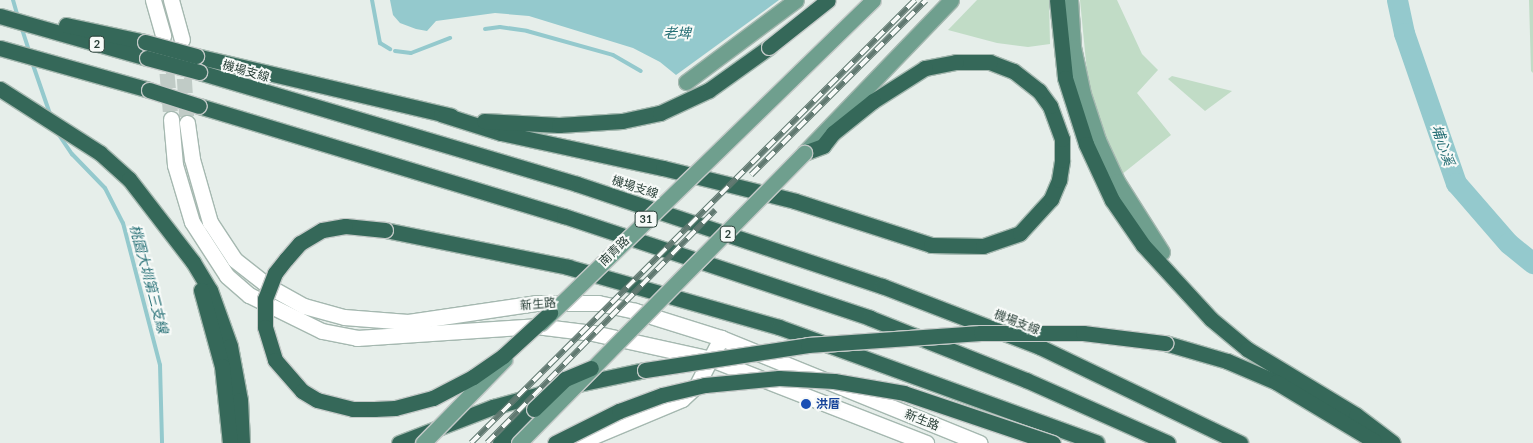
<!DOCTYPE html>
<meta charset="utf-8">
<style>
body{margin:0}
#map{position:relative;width:1533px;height:443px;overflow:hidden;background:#e6eeea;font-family:Lato,"Noto Sans TC",sans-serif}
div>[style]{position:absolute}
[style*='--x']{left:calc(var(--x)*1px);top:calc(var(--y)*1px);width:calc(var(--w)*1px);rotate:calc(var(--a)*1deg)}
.green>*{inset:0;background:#c1dcc6}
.water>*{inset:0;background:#94c9cd}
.stream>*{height:4px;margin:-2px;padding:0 2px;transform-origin:2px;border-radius:2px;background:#94c9cd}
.river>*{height:21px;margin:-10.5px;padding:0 10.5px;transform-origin:10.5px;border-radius:10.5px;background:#94c9cd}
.secondary-tunnel>*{height:15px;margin-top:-7.5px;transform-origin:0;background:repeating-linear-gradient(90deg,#c0cbc6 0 15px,transparent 0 23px)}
.roads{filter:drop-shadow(1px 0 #a5b8b0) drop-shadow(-1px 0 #a5b8b0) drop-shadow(0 1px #a5b8b0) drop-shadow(0 -1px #a5b8b0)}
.secondary>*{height:15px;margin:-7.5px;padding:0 7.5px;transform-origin:7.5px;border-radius:7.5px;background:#fff}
.primary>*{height:15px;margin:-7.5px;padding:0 7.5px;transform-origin:7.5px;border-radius:7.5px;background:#6f9f8e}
.highway>*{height:15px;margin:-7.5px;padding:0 7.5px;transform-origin:7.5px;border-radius:7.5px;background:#356859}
.rail>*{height:5.5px;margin-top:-2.75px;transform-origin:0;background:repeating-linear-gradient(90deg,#f7faf8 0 11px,#617971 0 22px);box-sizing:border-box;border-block:1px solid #617971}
.bridges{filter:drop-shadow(1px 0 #c3c9c7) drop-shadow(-1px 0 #c3c9c7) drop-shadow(0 1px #c3c9c7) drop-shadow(0 -1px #c3c9c7)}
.primary-bridge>*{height:15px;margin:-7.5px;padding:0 7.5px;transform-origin:7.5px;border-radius:7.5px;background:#6f9f8e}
.highway-bridge>*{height:15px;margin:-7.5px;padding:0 7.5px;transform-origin:7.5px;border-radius:7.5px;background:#356859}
.dots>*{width:14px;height:14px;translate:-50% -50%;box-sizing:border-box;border:2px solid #f7faf8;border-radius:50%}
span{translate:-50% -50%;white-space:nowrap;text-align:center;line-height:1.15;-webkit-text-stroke:4px #f7faf8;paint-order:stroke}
.shield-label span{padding:1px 4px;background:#f7faf8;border:1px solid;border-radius:4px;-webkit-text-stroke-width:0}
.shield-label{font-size:11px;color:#273e36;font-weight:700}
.street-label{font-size:12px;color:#273e36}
.transit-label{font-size:12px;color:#164399;font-weight:700}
.left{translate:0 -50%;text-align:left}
.water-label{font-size:14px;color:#266f75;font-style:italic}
</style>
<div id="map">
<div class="green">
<div style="clip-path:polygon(977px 0,1049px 0,1050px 44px,1028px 47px,997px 43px,948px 30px)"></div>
<div style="clip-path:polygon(1080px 0,1117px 0,1142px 54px,1158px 70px,1137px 93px,1171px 135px,1121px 175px,1102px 133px,1089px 93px)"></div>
<div style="clip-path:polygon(1529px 0,1533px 0,1533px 73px,1531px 71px)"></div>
<div style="clip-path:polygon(1172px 76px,1232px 91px,1205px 111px,1168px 79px)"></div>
</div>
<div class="water">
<div style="clip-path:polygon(390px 0,779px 0,676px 75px,660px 62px,633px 48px,529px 16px,495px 13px,436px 21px,427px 31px,416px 29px,400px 23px,393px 15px)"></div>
</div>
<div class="stream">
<div style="--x:13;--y:0;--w:18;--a:74"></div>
<div style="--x:372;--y:0;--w:44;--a:79.5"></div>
<div style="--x:380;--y:43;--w:12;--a:31"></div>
<div style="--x:21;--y:26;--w:28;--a:72"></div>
<div style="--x:485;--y:29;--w:15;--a:-8"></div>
<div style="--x:500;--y:27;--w:27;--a:8"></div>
<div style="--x:527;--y:31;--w:89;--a:15.6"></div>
<div style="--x:613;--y:55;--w:32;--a:30"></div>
<div style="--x:395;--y:51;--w:16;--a:7"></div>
<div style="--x:411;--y:53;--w:42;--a:-21"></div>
<div style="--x:32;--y:62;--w:55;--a:70.9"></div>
<div style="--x:57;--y:132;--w:27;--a:56"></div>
<div style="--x:72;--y:154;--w:47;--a:45.9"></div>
<div style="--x:105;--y:188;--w:39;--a:63"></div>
<div style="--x:123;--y:223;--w:147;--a:75.4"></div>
<div style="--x:160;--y:365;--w:78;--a:88.5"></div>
</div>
<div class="river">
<div style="--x:1397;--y:0;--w:34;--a:78"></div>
<div style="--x:1404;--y:33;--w:159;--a:70.9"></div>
<div style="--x:1456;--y:183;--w:79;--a:49.1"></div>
<div style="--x:1508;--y:243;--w:32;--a:39"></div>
</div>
<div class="secondary-tunnel">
<div style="--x:165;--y:50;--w:69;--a:85"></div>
<div style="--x:183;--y:55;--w:68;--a:86.6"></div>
</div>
<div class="roads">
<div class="secondary">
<div style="--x:153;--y:0;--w:37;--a:74"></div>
<div style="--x:171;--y:0;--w:41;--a:74.6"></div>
<div style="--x:171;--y:119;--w:46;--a:85"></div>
<div style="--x:175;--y:165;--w:59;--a:73.4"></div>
<div style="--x:192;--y:222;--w:64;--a:57.1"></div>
<div style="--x:227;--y:276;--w:29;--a:41"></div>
<div style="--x:249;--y:295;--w:81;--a:26.3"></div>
<div style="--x:322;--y:331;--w:36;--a:11"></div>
<div style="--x:357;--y:338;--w:179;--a:-3.8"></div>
<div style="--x:536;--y:326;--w:57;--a:7"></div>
<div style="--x:593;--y:333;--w:121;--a:12.4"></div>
<div style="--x:711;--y:359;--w:231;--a:21.3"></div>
<div style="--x:187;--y:123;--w:36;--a:82"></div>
<div style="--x:192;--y:159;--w:66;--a:74.1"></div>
<div style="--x:210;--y:222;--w:45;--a:56.7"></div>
<div style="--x:235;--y:260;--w:42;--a:38.2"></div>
<div style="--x:268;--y:286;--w:41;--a:29.1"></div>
<div style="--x:304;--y:306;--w:41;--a:15.4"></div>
<div style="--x:344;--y:317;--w:64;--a:4.5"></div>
<div style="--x:408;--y:322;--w:129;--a:-8.4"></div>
<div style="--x:536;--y:303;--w:62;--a:0"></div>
<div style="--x:598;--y:303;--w:38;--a:12"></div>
<div style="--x:635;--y:311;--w:90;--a:17.4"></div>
<div style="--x:721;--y:338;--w:279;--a:22.1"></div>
<div style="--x:577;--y:443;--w:114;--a:-22.7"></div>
<div style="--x:682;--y:399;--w:21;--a:-43"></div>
<div style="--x:697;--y:385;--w:53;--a:-62.9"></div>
</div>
<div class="primary">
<div style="--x:1070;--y:0;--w:47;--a:86.3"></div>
<div style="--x:1073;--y:47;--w:48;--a:78"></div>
<div style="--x:1083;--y:94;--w:48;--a:71.9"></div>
<div style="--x:1098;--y:140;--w:45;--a:65.1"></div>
<div style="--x:1117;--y:181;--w:84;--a:57.6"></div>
<div style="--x:686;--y:82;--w:137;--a:-36.7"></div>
<div style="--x:804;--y:153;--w:212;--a:-46.1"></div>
</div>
<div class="highway">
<div style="--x:1057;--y:0;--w:78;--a:84.1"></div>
<div style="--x:1065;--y:78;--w:69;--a:72.3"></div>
<div style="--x:1086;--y:144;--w:62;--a:65.1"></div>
<div style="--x:1112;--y:200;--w:55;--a:55.4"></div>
<div style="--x:1143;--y:245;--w:100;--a:47.4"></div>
<div style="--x:1211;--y:319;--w:47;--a:39.8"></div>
<div style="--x:1247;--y:349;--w:127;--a:31.2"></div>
<div style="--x:1356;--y:415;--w:46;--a:37.1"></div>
<div style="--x:0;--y:16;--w:153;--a:15.9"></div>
<div style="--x:66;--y:25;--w:81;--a:12.1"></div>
<div style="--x:0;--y:48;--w:155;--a:15.7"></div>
<div style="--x:196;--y:56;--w:262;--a:13.2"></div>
<div style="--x:199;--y:72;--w:394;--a:16.5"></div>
<div style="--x:577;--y:184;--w:322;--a:18.5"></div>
<div style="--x:882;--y:286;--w:169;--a:21.1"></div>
<div style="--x:1040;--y:347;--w:222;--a:25.6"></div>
<div style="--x:0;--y:89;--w:119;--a:32.6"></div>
<div style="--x:100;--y:153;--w:39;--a:42"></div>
<div style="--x:129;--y:179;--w:105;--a:52.4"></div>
<div style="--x:193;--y:262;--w:33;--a:59"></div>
<div style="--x:210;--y:290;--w:59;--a:70.3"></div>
<div style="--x:230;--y:346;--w:55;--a:79.5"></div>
<div style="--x:240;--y:400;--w:43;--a:87.3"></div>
<div style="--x:199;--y:106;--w:381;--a:16.8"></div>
<div style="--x:564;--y:216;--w:323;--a:18.4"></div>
<div style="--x:870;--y:318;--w:168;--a:21.7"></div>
<div style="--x:1026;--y:380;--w:155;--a:23.9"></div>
<div style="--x:441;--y:114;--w:63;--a:17.6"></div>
<div style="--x:501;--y:133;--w:166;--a:12.2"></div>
<div style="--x:663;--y:168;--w:136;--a:14"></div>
<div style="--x:795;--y:201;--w:143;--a:17.9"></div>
<div style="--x:931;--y:245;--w:52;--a:1.1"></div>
<div style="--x:983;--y:246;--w:39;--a:-19"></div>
<div style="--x:1020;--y:233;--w:46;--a:-47.6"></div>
<div style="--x:1051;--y:199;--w:21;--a:-67"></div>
<div style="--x:1059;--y:180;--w:20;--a:-81"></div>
<div style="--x:1062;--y:160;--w:21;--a:-90"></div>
<div style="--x:1062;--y:139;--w:35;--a:-110"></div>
<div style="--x:1050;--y:106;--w:19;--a:-126"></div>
<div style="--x:1039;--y:91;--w:33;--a:-142"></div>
<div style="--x:1013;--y:71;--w:25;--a:-159"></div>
<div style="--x:990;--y:62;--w:34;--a:180"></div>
<div style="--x:956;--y:62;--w:32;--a:169"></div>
<div style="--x:925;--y:68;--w:62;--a:147.6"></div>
<div style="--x:873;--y:101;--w:51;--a:141.3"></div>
<div style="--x:833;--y:133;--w:16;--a:128"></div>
<div style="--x:823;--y:146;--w:20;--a:160"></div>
<div style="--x:484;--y:121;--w:75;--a:3.1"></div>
<div style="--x:559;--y:125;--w:63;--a:-3.6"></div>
<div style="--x:622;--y:121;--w:39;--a:-12"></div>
<div style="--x:660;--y:113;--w:54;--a:-25.1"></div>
<div style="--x:709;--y:90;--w:74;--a:-35.6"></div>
<div style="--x:385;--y:230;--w:187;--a:11.4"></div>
<div style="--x:568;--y:267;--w:219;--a:15.9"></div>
<div style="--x:779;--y:327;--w:338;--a:20"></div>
<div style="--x:201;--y:290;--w:79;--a:74.6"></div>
<div style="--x:222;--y:366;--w:77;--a:84.1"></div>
<div style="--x:1165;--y:343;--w:65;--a:16.2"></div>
<div style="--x:1227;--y:361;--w:53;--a:23.2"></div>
<div style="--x:1276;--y:382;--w:114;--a:31"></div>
<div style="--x:399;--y:443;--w:101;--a:-21"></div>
<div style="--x:493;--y:407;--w:79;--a:-15.4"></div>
<div style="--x:569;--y:386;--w:78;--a:-11.9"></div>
<div style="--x:500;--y:443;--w:48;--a:-45"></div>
</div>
</div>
<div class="rail">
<div style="--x:751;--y:175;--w:247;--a:-45"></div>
<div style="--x:471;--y:443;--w:627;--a:-44.94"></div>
<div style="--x:487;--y:443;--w:326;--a:-45.6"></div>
</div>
<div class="bridges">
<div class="primary-bridge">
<div style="--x:541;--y:323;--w:463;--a:-44.2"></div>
<div style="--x:423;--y:443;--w:117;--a:-45.7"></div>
<div style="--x:519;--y:443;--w:407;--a:-45.5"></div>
</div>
<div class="highway-bridge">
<div style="--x:145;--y:42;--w:53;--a:15.4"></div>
<div style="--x:769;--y:47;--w:75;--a:-38.5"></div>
<div style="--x:147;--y:58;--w:54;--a:15.1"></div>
<div style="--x:149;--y:90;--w:52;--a:17.7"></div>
<div style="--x:385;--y:230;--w:40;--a:-174.3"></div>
<div style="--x:345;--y:226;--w:23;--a:170"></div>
<div style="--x:322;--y:230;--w:26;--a:149"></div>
<div style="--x:300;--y:243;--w:21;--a:131"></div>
<div style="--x:286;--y:259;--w:18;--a:128"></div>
<div style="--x:275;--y:273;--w:28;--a:111"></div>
<div style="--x:265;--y:299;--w:28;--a:90"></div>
<div style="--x:265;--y:327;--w:34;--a:73"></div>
<div style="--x:275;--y:360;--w:41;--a:48.9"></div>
<div style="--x:302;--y:391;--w:17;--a:31"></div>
<div style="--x:317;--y:400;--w:37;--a:14"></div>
<div style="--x:353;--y:409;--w:21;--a:0"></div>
<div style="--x:374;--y:409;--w:21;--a:-3"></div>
<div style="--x:395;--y:408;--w:39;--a:-15"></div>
<div style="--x:433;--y:398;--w:45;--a:-27.7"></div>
<div style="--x:473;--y:377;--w:37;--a:-35"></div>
<div style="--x:503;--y:356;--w:64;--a:-42.5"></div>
<div style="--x:645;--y:370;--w:165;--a:-8.7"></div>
<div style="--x:808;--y:345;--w:173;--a:-4"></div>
<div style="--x:981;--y:333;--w:102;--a:0"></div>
<div style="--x:1083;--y:333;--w:83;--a:7"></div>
<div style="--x:534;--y:409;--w:43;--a:-44.1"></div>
<div style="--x:565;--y:379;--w:28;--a:-23"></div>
<div style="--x:555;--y:443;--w:72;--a:-26.6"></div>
<div style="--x:619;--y:411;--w:46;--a:-20.4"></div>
<div style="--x:662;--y:395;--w:44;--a:-13.1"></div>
<div style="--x:705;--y:385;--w:74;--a:-5.4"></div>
<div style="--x:779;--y:378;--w:55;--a:3.1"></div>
<div style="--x:834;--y:381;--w:71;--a:9.7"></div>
<div style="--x:904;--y:393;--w:157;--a:18.6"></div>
</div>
</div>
<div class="dots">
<div style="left:806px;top:404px;background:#1a4fb4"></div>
</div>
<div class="shield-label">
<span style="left:97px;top:44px">2</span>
<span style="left:646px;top:219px">31</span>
<span style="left:728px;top:234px">2</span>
</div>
<div class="street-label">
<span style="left:246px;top:71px;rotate:16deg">機場支線</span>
<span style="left:635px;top:187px;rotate:18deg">機場支線</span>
<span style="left:614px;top:251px;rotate:-44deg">南青路</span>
<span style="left:538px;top:304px;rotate:-5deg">新生路</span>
<span style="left:1017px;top:322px;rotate:21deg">機場支線</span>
<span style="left:922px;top:420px;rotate:22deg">新生路</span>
</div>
<div class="transit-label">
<span class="left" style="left:816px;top:404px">洪厝</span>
</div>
<div class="water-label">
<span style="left:677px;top:33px">老埤</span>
<span style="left:1443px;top:145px;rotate:71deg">埔心溪</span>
<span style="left:149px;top:279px;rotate:75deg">桃園大圳第三支線</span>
</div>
</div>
